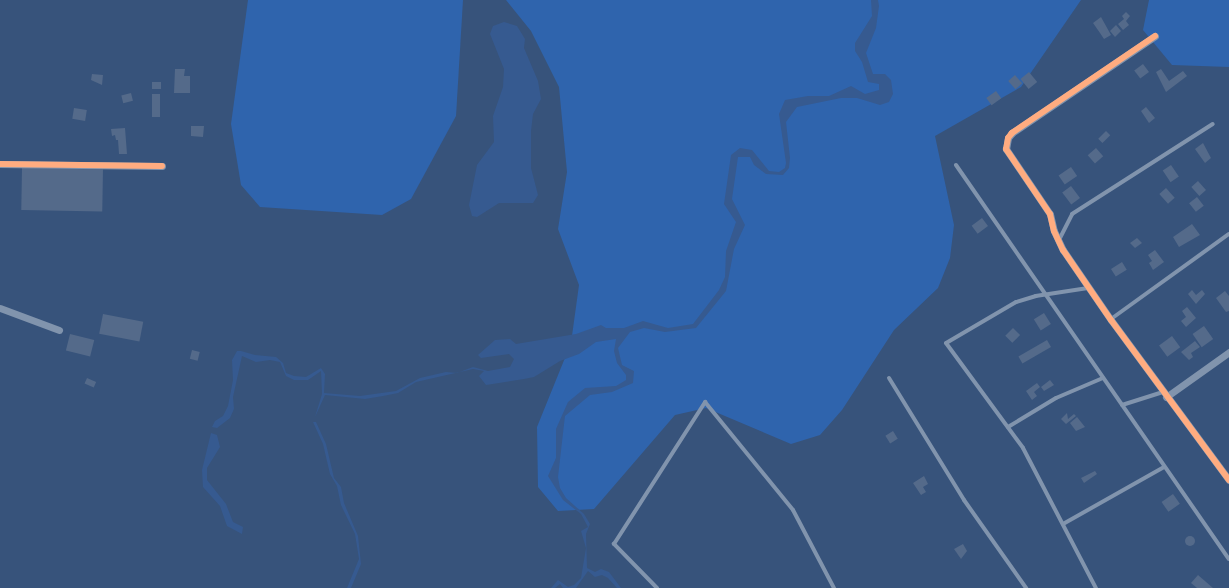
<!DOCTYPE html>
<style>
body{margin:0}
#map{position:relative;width:1229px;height:588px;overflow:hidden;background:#37537b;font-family:Jost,sans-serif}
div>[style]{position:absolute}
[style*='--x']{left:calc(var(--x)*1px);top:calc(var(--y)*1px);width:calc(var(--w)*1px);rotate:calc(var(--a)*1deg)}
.green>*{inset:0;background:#2f64ad}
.water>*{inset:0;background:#365a90}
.building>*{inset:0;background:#546a8a;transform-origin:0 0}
.round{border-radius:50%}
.lane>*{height:4px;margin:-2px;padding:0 2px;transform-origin:2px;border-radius:2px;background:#8194ad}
.street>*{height:7px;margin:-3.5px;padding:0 3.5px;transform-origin:3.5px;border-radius:3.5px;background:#8194ad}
.cycleway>*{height:6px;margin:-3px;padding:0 3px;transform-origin:3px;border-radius:3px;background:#ffac80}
span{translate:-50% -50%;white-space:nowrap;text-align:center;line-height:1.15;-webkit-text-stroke:5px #1a4d98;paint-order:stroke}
</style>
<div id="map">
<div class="green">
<div style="clip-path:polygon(248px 0,463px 0,456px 116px,411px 199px,382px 215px,260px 207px,241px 185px,231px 124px)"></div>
<div style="clip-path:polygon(506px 0,1081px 0,1021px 87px,935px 136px,954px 225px,950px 258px,938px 288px,894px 330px,842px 410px,820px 435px,791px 444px,706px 408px,675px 415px,594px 509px,558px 511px,538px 487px,537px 427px,571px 343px,579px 285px,558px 229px,567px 172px,559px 87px,531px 31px)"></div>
<div style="clip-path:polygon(1149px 0,1229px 0,1229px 67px,1172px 65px,1143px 30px)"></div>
</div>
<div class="water">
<div style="clip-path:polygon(871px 0,878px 0,879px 6px,876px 28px,866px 53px,873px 74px,885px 74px,891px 80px,893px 94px,889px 102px,880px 105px,857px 98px,841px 98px,797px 107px,786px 122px,790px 158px,789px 168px,783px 175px,766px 174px,754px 165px,750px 157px,738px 157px,732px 199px,745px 225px,734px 249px,726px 291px,696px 328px,665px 332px,644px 328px,630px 332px,618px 348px,622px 365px,634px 371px,633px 383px,612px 392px,590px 395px,565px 416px,558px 477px,560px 488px,566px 498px,584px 514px,590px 524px,586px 534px,587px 568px,595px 572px,601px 569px,609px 572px,621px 588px,617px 588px,608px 578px,602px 575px,595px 577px,588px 571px,576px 588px,563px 588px,560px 584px,555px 588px,551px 588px,558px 580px,568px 587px,574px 585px,581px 578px,586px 548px,581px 531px,588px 527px,581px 514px,563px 500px,548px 476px,556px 458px,556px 429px,568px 402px,585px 388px,616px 386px,626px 380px,626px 375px,617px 363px,614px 351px,616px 339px,596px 342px,579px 354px,560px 361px,534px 377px,524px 379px,486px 385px,479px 376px,484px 371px,473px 369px,416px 382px,398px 393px,383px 396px,365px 399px,325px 395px,315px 417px,322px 394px,321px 371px,308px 380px,294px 380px,286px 376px,280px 362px,270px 360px,256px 362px,242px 356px,233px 397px,234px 409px,230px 418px,217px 428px,212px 427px,215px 421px,223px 416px,228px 406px,233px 380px,232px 360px,237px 351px,241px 351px,255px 355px,276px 357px,283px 363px,286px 373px,294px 376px,306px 377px,321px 368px,325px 374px,324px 393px,360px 396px,396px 391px,420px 378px,446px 372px,457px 373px,473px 367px,488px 371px,510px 367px,514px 359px,509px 354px,481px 358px,478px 355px,495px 340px,510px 339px,516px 344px,576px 334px,601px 325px,606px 328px,624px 328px,643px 321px,668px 328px,693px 324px,719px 290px,725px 277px,726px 251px,736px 222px,724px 204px,731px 155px,740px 148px,752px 150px,769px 171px,779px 172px,785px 168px,786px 163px,779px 114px,785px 100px,808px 96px,829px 96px,851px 86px,865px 94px,879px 90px,879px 84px,868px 82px,862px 62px,855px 51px,855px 43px,872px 16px)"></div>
<div style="clip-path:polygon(504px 22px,517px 26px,525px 39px,524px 48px,538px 81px,541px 99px,533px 114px,531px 131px,531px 168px,538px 195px,533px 203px,499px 203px,477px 217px,472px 216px,469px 205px,477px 165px,494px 142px,493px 116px,503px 87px,504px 69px,490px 34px,493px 26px)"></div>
<div style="clip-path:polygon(313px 422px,316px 422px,326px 444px,334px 478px,341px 487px,344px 503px,358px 536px,361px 564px,351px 588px,347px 588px,359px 559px,355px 534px,341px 505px,337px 486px,330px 474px,323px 444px)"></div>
<div style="clip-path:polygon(211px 433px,217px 435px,220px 447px,207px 468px,207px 480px,226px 504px,233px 522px,243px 527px,242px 534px,227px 526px,220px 506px,203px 487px,202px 470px)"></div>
</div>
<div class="building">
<div style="clip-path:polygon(1126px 12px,1130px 16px,1126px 21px,1129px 25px,1123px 30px,1118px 24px,1124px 19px,1122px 16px)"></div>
<div style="clip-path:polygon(1101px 17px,1111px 35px,1104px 39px,1100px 33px,1104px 31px,1100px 33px,1093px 23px)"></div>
<div style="clip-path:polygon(1116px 25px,1121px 31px,1115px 37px,1110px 31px)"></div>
<div style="left:1143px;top:64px;width:10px;height:11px;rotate:53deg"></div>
<div style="clip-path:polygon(175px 69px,185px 69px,184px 76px,190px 76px,190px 93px,174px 93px)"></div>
<div style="clip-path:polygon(1161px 69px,1169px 81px,1183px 71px,1187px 76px,1166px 92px,1156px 72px)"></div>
<div style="left:1029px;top:72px;width:13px;height:11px;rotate:51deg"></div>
<div style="clip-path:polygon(92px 74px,103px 75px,102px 85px,91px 80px)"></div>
<div style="left:1015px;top:75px;width:11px;height:9px;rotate:49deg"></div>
<div style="left:152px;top:82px;width:9px;height:7px"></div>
<div style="left:996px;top:91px;width:9px;height:12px;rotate:54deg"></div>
<div style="left:131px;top:93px;width:8px;height:10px;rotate:76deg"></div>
<div style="left:152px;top:94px;width:8px;height:23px"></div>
<div style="clip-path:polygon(1146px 107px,1155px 118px,1149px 123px,1141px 111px)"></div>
<div style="left:74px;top:108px;width:13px;height:11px;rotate:9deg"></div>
<div style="clip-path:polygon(191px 126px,204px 126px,203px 137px,191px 136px)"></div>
<div style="clip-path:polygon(125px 128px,127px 154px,119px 154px,118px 140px,116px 140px,115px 135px,112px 136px,111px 129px)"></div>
<div style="left:1106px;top:131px;width:6px;height:11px;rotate:45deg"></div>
<div style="clip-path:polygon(1203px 143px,1211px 158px,1205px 163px,1195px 149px)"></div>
<div style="left:1096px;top:148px;width:11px;height:11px;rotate:49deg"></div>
<div style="left:1171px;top:165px;width:14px;height:10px;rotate:56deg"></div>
<div style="left:1071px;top:167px;width:11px;height:15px;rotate:56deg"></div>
<div style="left:22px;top:168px;width:81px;height:42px;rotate:1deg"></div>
<div style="left:1198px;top:181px;width:12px;height:9px;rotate:48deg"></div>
<div style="left:1071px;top:186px;width:15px;height:11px;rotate:53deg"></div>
<div style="left:1166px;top:188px;width:13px;height:9px;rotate:48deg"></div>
<div style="left:1197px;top:197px;width:11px;height:10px;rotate:52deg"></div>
<div style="left:982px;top:218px;width:10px;height:13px;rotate:53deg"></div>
<div style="clip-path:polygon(1192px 224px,1200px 235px,1179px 247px,1173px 237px)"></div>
<div style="clip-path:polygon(1137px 238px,1142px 243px,1135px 248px,1130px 243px)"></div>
<div style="clip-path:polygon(1155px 250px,1164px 262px,1153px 270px,1149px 263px,1152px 261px,1148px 255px)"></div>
<div style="left:1122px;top:262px;width:9px;height:13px;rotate:58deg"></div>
<div style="clip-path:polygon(1192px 290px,1196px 295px,1202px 290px,1205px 294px,1196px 304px,1188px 294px)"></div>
<div style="clip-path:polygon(1225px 291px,1229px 296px,1229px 311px,1226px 312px,1216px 298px)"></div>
<div style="clip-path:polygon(1187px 307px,1196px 318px,1186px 327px,1181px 321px,1186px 317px,1182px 311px)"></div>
<div style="left:1044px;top:313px;width:13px;height:12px;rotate:58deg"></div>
<div style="left:103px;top:314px;width:41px;height:20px;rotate:11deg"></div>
<div style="left:1204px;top:326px;width:16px;height:14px;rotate:55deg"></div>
<div style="left:1013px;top:328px;width:10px;height:11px;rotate:45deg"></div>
<div style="left:70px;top:334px;width:25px;height:17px;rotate:14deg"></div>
<div style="left:1172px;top:336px;width:14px;height:16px;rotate:54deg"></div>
<div style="left:1047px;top:340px;width:8px;height:33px;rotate:60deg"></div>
<div style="clip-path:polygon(1195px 341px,1200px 347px,1191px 353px,1193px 357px,1189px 360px,1181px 352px)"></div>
<div style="left:192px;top:350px;width:8px;height:9px;rotate:14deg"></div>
<div style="left:87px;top:378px;width:10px;height:6px;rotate:24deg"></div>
<div style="clip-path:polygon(1050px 380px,1054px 385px,1044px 391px,1041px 387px)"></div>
<div style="clip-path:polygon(1037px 383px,1040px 387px,1034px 392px,1037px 396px,1032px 400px,1026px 391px)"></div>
<div style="clip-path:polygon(1067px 413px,1068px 419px,1074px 414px,1076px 416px,1066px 424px,1061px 419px)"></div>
<div style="clip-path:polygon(1077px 417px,1085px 427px,1076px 431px,1070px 423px)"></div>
<div style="left:893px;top:431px;width:9px;height:9px;rotate:58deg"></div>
<div style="clip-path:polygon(1095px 471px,1097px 474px,1084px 483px,1081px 478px)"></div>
<div style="clip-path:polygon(924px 476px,928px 484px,923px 487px,926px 492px,921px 495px,913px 483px)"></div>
<div style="left:1173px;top:494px;width:12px;height:14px;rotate:55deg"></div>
<div class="round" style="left:1185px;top:536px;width:10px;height:10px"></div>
<div style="clip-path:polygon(963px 544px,967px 551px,961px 559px,954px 549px)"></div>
<div style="clip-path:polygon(1198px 575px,1213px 588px,1197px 588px,1191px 583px)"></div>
</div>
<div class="lane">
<div style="--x:956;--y:165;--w:479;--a:55.3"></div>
<div style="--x:1059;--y:240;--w:29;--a:-63"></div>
<div style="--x:1072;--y:214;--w:167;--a:-32.6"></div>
<div style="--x:1088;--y:288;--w:53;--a:171.3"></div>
<div style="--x:1036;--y:296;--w:21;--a:163"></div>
<div style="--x:1016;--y:302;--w:81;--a:149.6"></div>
<div style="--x:946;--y:343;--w:130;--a:53.7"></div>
<div style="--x:1023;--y:448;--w:158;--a:62.5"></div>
<div style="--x:1111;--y:319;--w:145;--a:-35.8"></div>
<div style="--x:889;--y:378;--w:143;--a:58.4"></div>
<div style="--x:964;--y:500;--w:108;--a:54.8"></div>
<div style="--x:1122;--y:405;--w:43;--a:-17.6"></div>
<div style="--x:1008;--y:427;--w:56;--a:-31.1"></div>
<div style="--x:1056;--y:398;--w:51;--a:-23.1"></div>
<div style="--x:1063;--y:524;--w:116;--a:-29.4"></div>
<div style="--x:657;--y:588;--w:62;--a:-134.3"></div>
<div style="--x:614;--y:544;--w:169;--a:-57.3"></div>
<div style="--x:705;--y:402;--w:139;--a:50.8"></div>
<div style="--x:793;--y:510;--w:88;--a:62.3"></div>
</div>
<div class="street">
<div style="--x:1155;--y:36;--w:173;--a:145.9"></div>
<div style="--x:1012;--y:133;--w:6;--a:129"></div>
<div style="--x:1008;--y:138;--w:11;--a:100"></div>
<div style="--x:1006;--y:149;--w:78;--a:55.9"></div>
<div style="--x:1050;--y:214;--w:17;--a:77"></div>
<div style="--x:1054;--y:231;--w:21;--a:65"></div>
<div style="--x:1063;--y:250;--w:85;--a:55.6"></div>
<div style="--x:1111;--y:320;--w:199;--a:53.6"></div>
<div style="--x:0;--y:164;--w:162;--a:0.7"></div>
<div style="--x:0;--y:308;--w:63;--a:20.4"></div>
<div style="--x:1166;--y:397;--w:77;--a:-35.5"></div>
</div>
<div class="cycleway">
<div style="--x:1155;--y:36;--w:173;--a:145.9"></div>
<div style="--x:1012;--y:133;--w:6;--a:129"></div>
<div style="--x:1008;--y:138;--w:11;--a:100"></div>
<div style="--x:1006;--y:149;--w:78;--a:55.9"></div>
<div style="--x:1050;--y:214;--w:17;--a:77"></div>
<div style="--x:1054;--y:231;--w:21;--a:65"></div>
<div style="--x:1063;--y:250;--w:85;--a:55.6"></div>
<div style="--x:1111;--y:320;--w:199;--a:53.6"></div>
<div style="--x:0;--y:164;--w:162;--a:0.7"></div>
</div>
</div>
